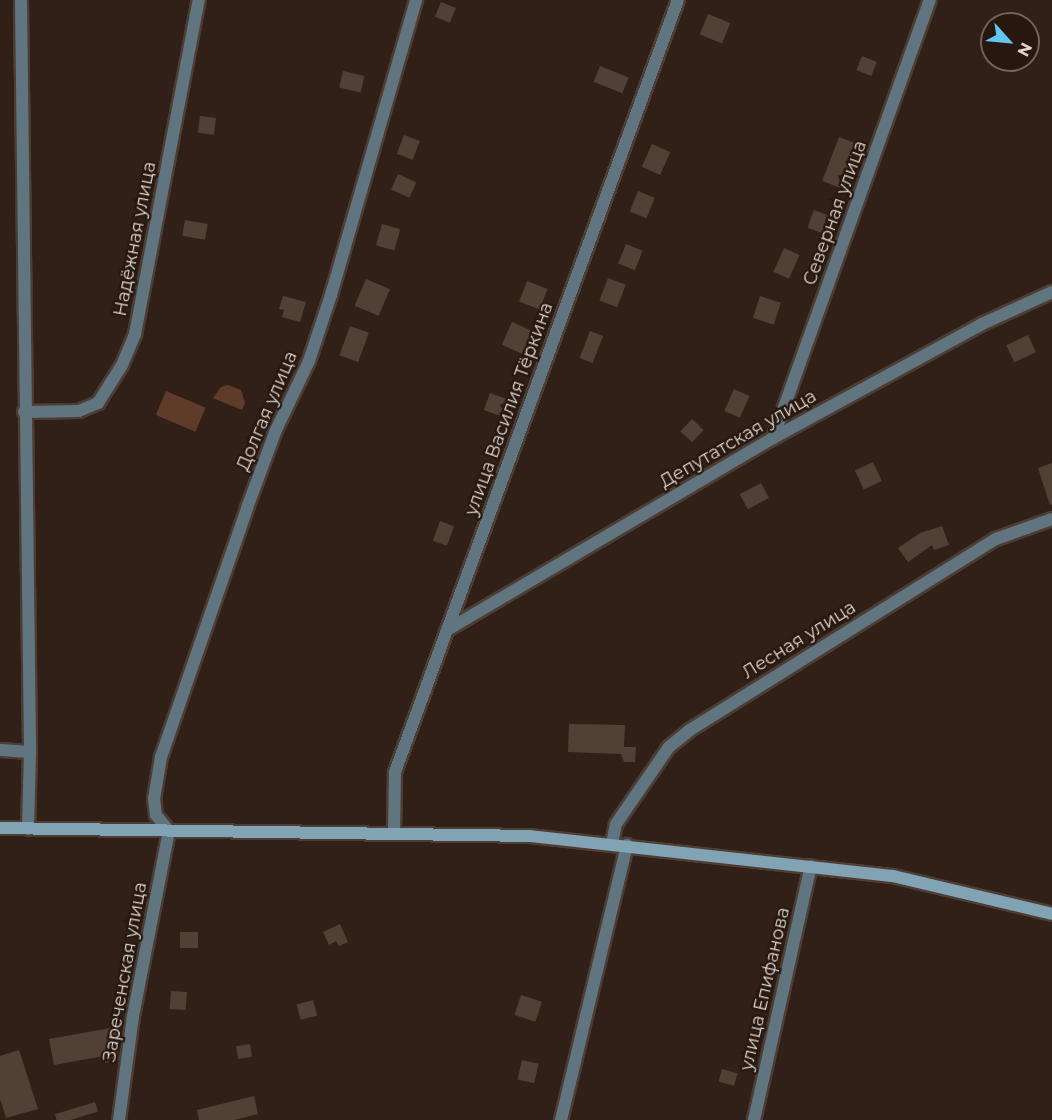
<!DOCTYPE html>
<meta charset="utf-8">
<style>
body{margin:0}
#map{position:relative;width:1052px;height:1120px;overflow:hidden;background:#302018;font-family:Montserrat,sans-serif}
div>[style]{position:absolute}
[style*='--x']{left:calc(var(--x)*1px);top:calc(var(--y)*1px);width:calc(var(--w)*1px);rotate:calc(var(--a)*1deg)}
.green>*{inset:0;background:#5f3c2a;transform-origin:0 0}
.building>*{inset:0;background:#514036;transform-origin:0 0}
.roads{filter:drop-shadow(2px 0 #4c3d35) drop-shadow(-2px 0 #4c3d35) drop-shadow(0 2px #4c3d35) drop-shadow(0 -2px #4c3d35)}
.street>*{height:12px;margin:-6px;padding:0 6px;transform-origin:6px;border-radius:6px;background:#60757f}
.secondary>*{height:12px;margin:-6px;padding:0 6px;transform-origin:6px;border-radius:6px;background:#81a3b3}
span{translate:-50% -50%;white-space:nowrap;text-align:center;line-height:1.15;-webkit-text-stroke:4.5px #26170f;paint-order:stroke}
.street-label{font-size:18px;color:#dfd4ce}
.north{position:absolute;left:980px;top:12px;width:60px;height:60px;box-sizing:border-box;background:#26170f;border:2px solid #70635b;border-radius:50%;rotate:117deg;font-size:16px;font-weight:700;line-height:24px;text-align:center;color:#dfd4ce}
.north::after{content:'';display:block;margin:auto;width:21px;height:27px;background:#64c5ee;clip-path:polygon(50% 0,100% 100%,50% 72%,0 100%)}
</style>
<div id="map">
<div class="green">
<div style="clip-path:polygon(228px 385px,241px 390px,245px 403px,242px 410px,213px 398px,221px 387px)"></div>
<div style="left:166px;top:391px;width:43px;height:26px;rotate:23deg"></div>
</div>
<div class="building">
<div style="left:441px;top:2px;width:16px;height:16px;rotate:22deg"></div>
<div style="left:708px;top:14px;width:24px;height:22px;rotate:22deg"></div>
<div style="left:862px;top:56px;width:16px;height:15px;rotate:22deg"></div>
<div style="left:600px;top:66px;width:31px;height:17px;rotate:22deg"></div>
<div style="left:343px;top:71px;width:22px;height:17px;rotate:13deg"></div>
<div style="left:200px;top:116px;width:16px;height:17px;rotate:7deg"></div>
<div style="left:404px;top:135px;width:17px;height:20px;rotate:21deg"></div>
<div style="left:839px;top:137px;width:19px;height:47px;rotate:21deg"></div>
<div style="left:652px;top:144px;width:20px;height:25px;rotate:24deg"></div>
<div style="left:398px;top:174px;width:20px;height:17px;rotate:24deg"></div>
<div style="left:638px;top:191px;width:18px;height:22px;rotate:22deg"></div>
<div style="left:814px;top:210px;width:15px;height:19px;rotate:20deg"></div>
<div style="left:185px;top:220px;width:23px;height:16px;rotate:10deg"></div>
<div style="left:382px;top:224px;width:19px;height:22px;rotate:16deg"></div>
<div style="left:626px;top:244px;width:18px;height:21px;rotate:22deg"></div>
<div style="left:784px;top:248px;width:17px;height:26px;rotate:24deg"></div>
<div style="left:608px;top:278px;width:19px;height:24px;rotate:21deg"></div>
<div style="left:366px;top:279px;width:26px;height:29px;rotate:23deg"></div>
<div style="left:527px;top:281px;width:22px;height:22px;rotate:21deg"></div>
<div style="clip-path:polygon(283px 296px,306px 302px,300px 322px,282px 317px,284px 310px,279px 309px)"></div>
<div style="left:760px;top:296px;width:22px;height:23px;rotate:18deg"></div>
<div style="left:512px;top:322px;width:22px;height:25px;rotate:24deg"></div>
<div style="left:350px;top:326px;width:20px;height:31px;rotate:20deg"></div>
<div style="left:590px;top:331px;width:14px;height:29px;rotate:21deg"></div>
<div style="left:1028px;top:335px;width:19px;height:24px;rotate:65deg"></div>
<div style="left:734px;top:389px;width:17px;height:24px;rotate:24deg"></div>
<div style="left:490px;top:393px;width:20px;height:18px;rotate:20deg"></div>
<div style="left:692px;top:419px;width:16px;height:17px;rotate:43deg"></div>
<div style="left:873px;top:462px;width:21px;height:20px;rotate:65deg"></div>
<div style="clip-path:polygon(1052px 463px,1052px 504px,1050px 505px,1038px 468px)"></div>
<div style="left:761px;top:483px;width:17px;height:24px;rotate:62deg"></div>
<div style="left:440px;top:521px;width:15px;height:21px;rotate:20deg"></div>
<div style="clip-path:polygon(942px 526px,949px 545px,934px 550px,932px 545px,908px 562px,898px 548px,920px 533px)"></div>
<div style="clip-path:polygon(569px 724px,625px 725px,624px 747px,636px 747px,635px 762px,624px 762px,621px 754px,568px 752px)"></div>
<div style="clip-path:polygon(340px 924px,348px 942px,339px 946px,336px 941px,329px 945px,323px 932px)"></div>
<div style="left:180px;top:932px;width:18px;height:16px"></div>
<div style="left:171px;top:991px;width:16px;height:18px;rotate:4deg"></div>
<div style="left:521px;top:995px;width:22px;height:21px;rotate:18deg"></div>
<div style="left:313px;top:1000px;width:16px;height:17px;rotate:75deg"></div>
<div style="clip-path:polygon(116px 1027px,119px 1060px,105px 1063px,104px 1056px,54px 1065px,49px 1039px)"></div>
<div style="left:250px;top:1044px;width:13px;height:14px;rotate:81deg"></div>
<div style="clip-path:polygon(19px 1050px,38px 1109px,6px 1118px,0 1099px,0 1056px)"></div>
<div style="left:522px;top:1060px;width:17px;height:20px;rotate:13deg"></div>
<div style="left:722px;top:1069px;width:16px;height:13px;rotate:15deg"></div>
<div style="clip-path:polygon(254px 1096px,258px 1114px,234px 1120px,199px 1120px,197px 1110px)"></div>
<div style="left:95px;top:1102px;width:10px;height:42px;rotate:73deg"></div>
</div>
<div class="roads">
<div class="street">
<div style="--x:21;--y:0;--w:752;--a:89.31"></div>
<div style="--x:30;--y:752;--w:77;--a:91.5"></div>
<div style="--x:24;--y:412;--w:55;--a:-1"></div>
<div style="--x:79;--y:411;--w:21;--a:-23"></div>
<div style="--x:98;--y:403;--w:45;--a:-57.7"></div>
<div style="--x:122;--y:365;--w:34;--a:-67"></div>
<div style="--x:135;--y:334;--w:340;--a:-79.2"></div>
<div style="--x:773;--y:438;--w:465;--a:-70.3"></div>
<div style="--x:447;--y:630;--w:378;--a:-30.5"></div>
<div style="--x:773;--y:438;--w:238;--a:-28.6"></div>
<div style="--x:982;--y:324;--w:77;--a:-24.6"></div>
<div style="--x:0;--y:750;--w:30;--a:4"></div>
<div style="--x:394;--y:834;--w:62;--a:-89.1"></div>
<div style="--x:395;--y:772;--w:822;--a:-69.87"></div>
<div style="--x:612;--y:844;--w:20;--a:-79"></div>
<div style="--x:616;--y:824;--w:93;--a:-55.5"></div>
<div style="--x:669;--y:747;--w:27;--a:-39"></div>
<div style="--x:690;--y:730;--w:361;--a:-32"></div>
<div style="--x:996;--y:539;--w:59;--a:-19.7"></div>
<div style="--x:119;--y:1120;--w:105;--a:-82.3"></div>
<div style="--x:133;--y:1016;--w:188;--a:-79"></div>
<div style="--x:169;--y:831;--w:21;--a:-129"></div>
<div style="--x:156;--y:815;--w:16;--a:-97"></div>
<div style="--x:154;--y:799;--w:43;--a:-80.5"></div>
<div style="--x:161;--y:757;--w:263;--a:-70.9"></div>
<div style="--x:247;--y:508;--w:83;--a:-69.6"></div>
<div style="--x:276;--y:430;--w:76;--a:-64.4"></div>
<div style="--x:309;--y:361;--w:70;--a:-71.6"></div>
<div style="--x:331;--y:295;--w:307;--a:-73.9"></div>
<div style="--x:561;--y:1120;--w:283;--a:-76.5"></div>
<div style="--x:754;--y:1120;--w:260;--a:-77.4"></div>
</div>
<div class="secondary">
<div style="--x:0;--y:828;--w:530;--a:0.86"></div>
<div style="--x:530;--y:836;--w:365;--a:6.3"></div>
<div style="--x:893;--y:876;--w:163;--a:13.4"></div>
</div>
</div>
<div class="street-label">
<span style="left:835px;top:213px;rotate:-70deg">Северная улица</span>
<span style="left:135px;top:239px;rotate:-79deg">Надёжная улица</span>
<span style="left:509px;top:409px;rotate:-70deg">улица Василия Тёркина</span>
<span style="left:267px;top:411px;rotate:-67deg">Долгая улица</span>
<span style="left:738px;top:439px;rotate:-30deg">Депутатская улица</span>
<span style="left:799px;top:640px;rotate:-32deg">Лесная улица</span>
<span style="left:125px;top:972px;rotate:-80deg">Зареченская улица</span>
<span style="left:765px;top:989px;rotate:-77deg">улица Епифанова</span>
</div>
<div class="north">N</div>
</div>
